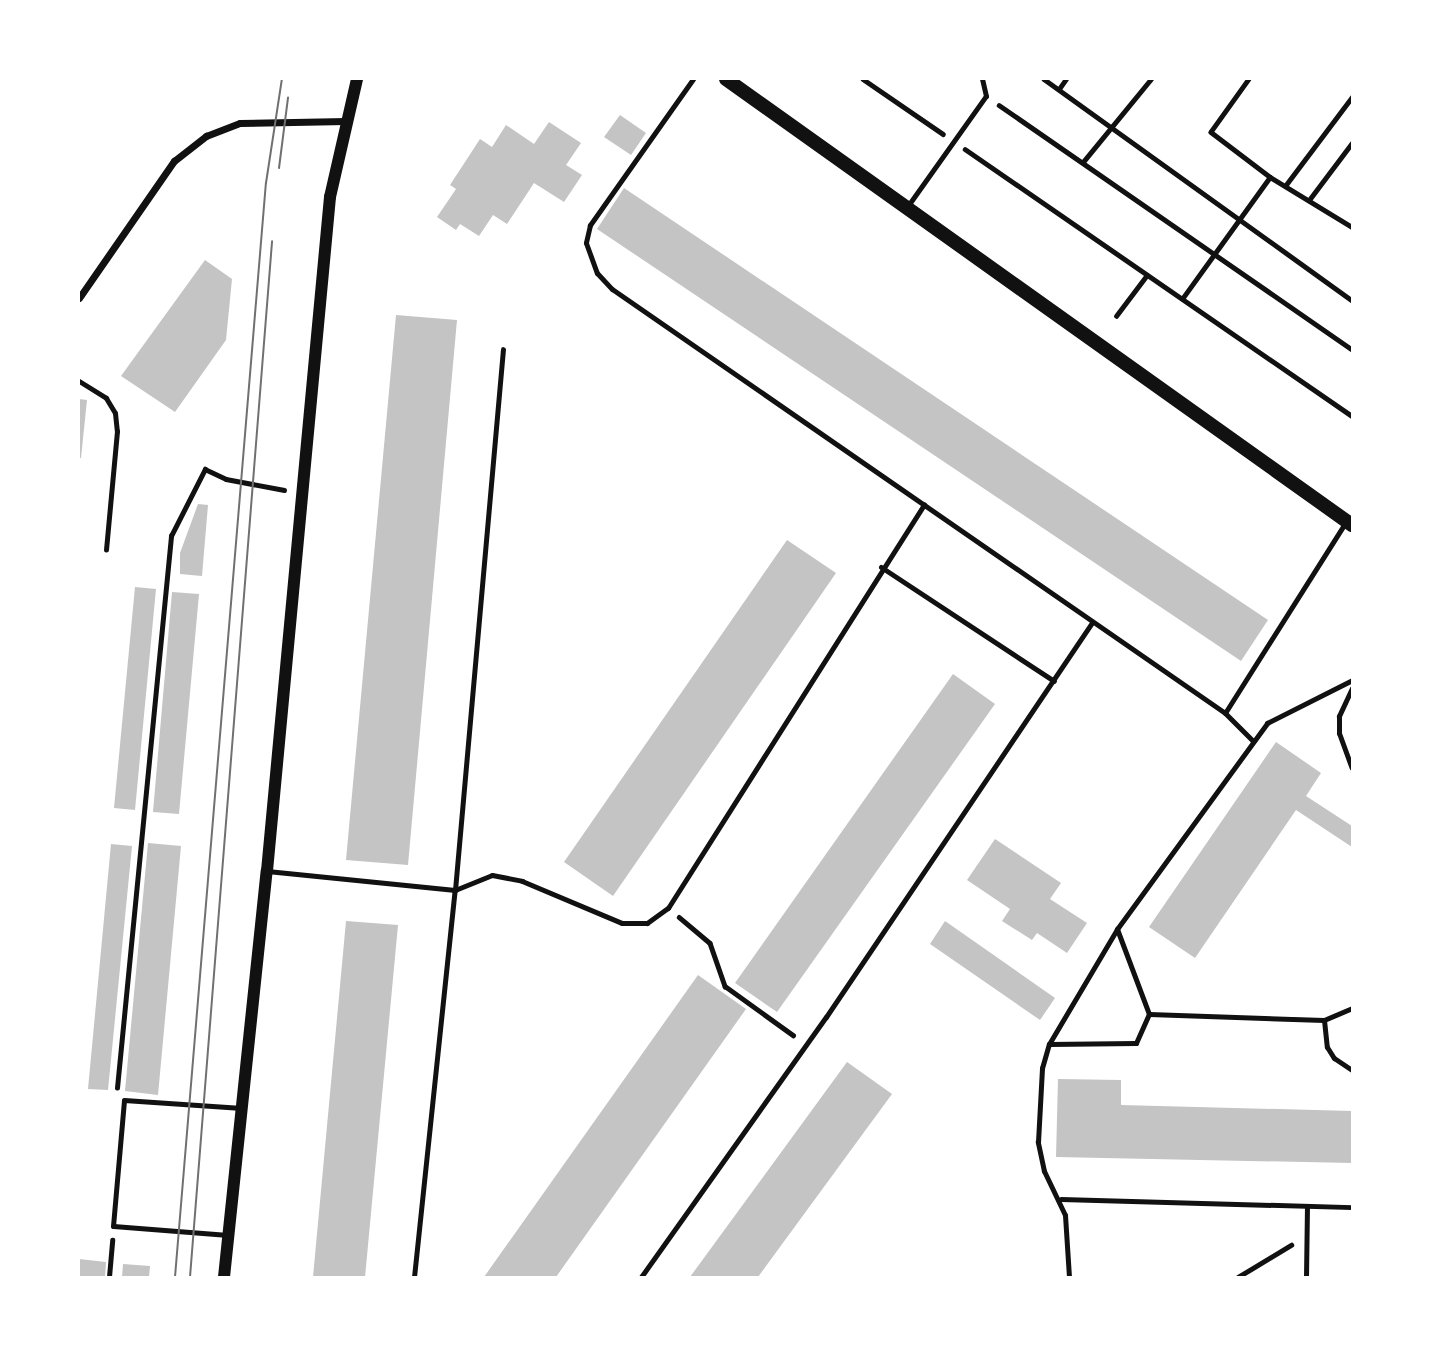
<!DOCTYPE html>
<html>
<head>
<meta charset="utf-8">
<style>
  body { margin:0 }
  #map { position:relative; width:1431px; height:1356px; overflow:hidden; background:#fff; font-family:"DM Sans",sans-serif }
  div>[style] { position:absolute }
  [style*='--x'] { left:calc(var(--x)*1px); top:calc(var(--y)*1px); width:calc(var(--w)*1px); rotate:calc(var(--a)*1deg) }
  .building>* { inset:0; background:#c4c4c4 }
  .path>* { height:4.5px; margin:-2.25px; padding:0 2.25px; transform-origin:2.25px; border-radius:2.25px; background:#111 }
  .service>* { height:5px; margin:-2.5px; padding:0 2.5px; transform-origin:2.5px; border-radius:2.5px; background:#111 }
  .minor>* { height:7px; margin:-3.5px; padding:0 3.5px; transform-origin:3.5px; border-radius:3.5px; background:#111 }
  .tertiary>* { height:12px; margin:-6px; padding:0 6px; transform-origin:6px; border-radius:6px; background:#111 }
  .secondary>* { height:14px; margin:-7px; padding:0 7px; transform-origin:7px; border-radius:7px; background:#111 }
  .tram>* { height:2px; margin:-1px; padding:0 1px; transform-origin:1px; border-radius:1px; background:#707070 }
  span { translate:-50% -50%; white-space:nowrap; text-align:center; line-height:1.15; -webkit-text-stroke:5px #fff; paint-order:stroke }
  .frame { position:absolute; inset:0; border:80px solid #fff; pointer-events:none }
</style>
</head>
<body>
<div id="map">
  <div class="building">
    <i style="clip-path:polygon(620px 115px,646px 133px,631px 155px,604px 137px)"></i>
    <i style="clip-path:polygon(549px 122px,581px 143px,566px 165px,582px 175px,564px 202px,534px 183px,507px 224px,493px 215px,479px 236px,460px 224px,456px 230px,437px 217px,456px 189px,450px 185px,480px 139px,492px 147px,506px 125px,534px 144px)"></i>
    <i style="clip-path:polygon(624px 188px,1268px 620px,1241px 661px,597px 229px)"></i>
    <i style="clip-path:polygon(205px 260px,232px 279px,226px 340px,175px 412px,121px 376px)"></i>
    <i style="clip-path:polygon(396px 315px,457px 320px,408px 865px,346px 860px)"></i>
    <i style="clip-path:polygon(79px 399px,87px 400px,81px 458px,79px 458px)"></i>
    <i style="clip-path:polygon(198px 504px,208px 505px,202px 576px,180px 574px,180px 553px)"></i>
    <i style="clip-path:polygon(787px 540px,836px 573px,613px 896px,564px 862px)"></i>
    <i style="clip-path:polygon(135px 587px,156px 589px,135px 810px,114px 808px)"></i>
    <i style="clip-path:polygon(172px 592px,199px 594px,179px 814px,153px 812px)"></i>
    <i style="clip-path:polygon(953px 674px,995px 704px,777px 1012px,735px 983px)"></i>
    <i style="clip-path:polygon(1276px 742px,1321px 773px,1306px 796px,1352px 826px,1352px 847px,1296px 810px,1195px 958px,1149px 927px)"></i>
    <i style="clip-path:polygon(995px 839px,1061px 883px,1050px 899px,1087px 923px,1067px 953px,1037px 933px,1032px 940px,1002px 921px,1010px 909px,967px 880px)"></i>
    <i style="clip-path:polygon(148px 843px,181px 846px,158px 1095px,125px 1091px)"></i>
    <i style="clip-path:polygon(111px 844px,132px 846px,108px 1090px,88px 1089px)"></i>
    <i style="clip-path:polygon(346px 921px,398px 925px,365px 1277px,313px 1277px)"></i>
    <i style="clip-path:polygon(945px 921px,1055px 998px,1040px 1020px,930px 944px)"></i>
    <i style="clip-path:polygon(698px 975px,746px 1009px,556px 1277px,484px 1277px)"></i>
    <i style="clip-path:polygon(847px 1062px,892px 1094px,758px 1277px,690px 1277px)"></i>
    <i style="clip-path:polygon(1058px 1079px,1121px 1080px,1121px 1105px,1352px 1111px,1352px 1163px,1056px 1157px)"></i>
    <i style="clip-path:polygon(79px 1259px,106px 1262px,105px 1277px,79px 1277px)"></i>
    <i style="clip-path:polygon(123px 1264px,150px 1266px,149px 1277px,122px 1277px)"></i>
  </div>
  <div class="path">
    <i style="--x:863;--y:79;--w:97;--a:34.5"></i>
    <i style="--x:1044;--y:79;--w:379;--a:35.7"></i>
    <i style="--x:1249;--y:79;--w:65;--a:125.6"></i>
    <i style="--x:1211;--y:132;--w:74;--a:37.3"></i>
    <i style="--x:1059;--y:89;--w:12;--a:-55"></i>
    <i style="--x:999;--y:105;--w:429;--a:34.7"></i>
    <i style="--x:965;--y:149;--w:470;--a:34.6"></i>
    <i style="--x:1083;--y:162;--w:107;--a:-50.7"></i>
    <i style="--x:1285;--y:186;--w:111;--a:-53"></i>
    <i style="--x:1309;--y:200;--w:71;--a:-53"></i>
    <i style="--x:1182;--y:299;--w:150;--a:-54.2"></i>
    <i style="--x:1270;--y:177;--w:96;--a:31.4"></i>
    <i style="--x:1116;--y:316;--w:51;--a:-52.9"></i>
    <i style="--x:679;--y:917;--w:40;--a:40"></i>
    <i style="--x:710;--y:943;--w:46;--a:70.8"></i>
    <i style="--x:725;--y:986;--w:84;--a:35.8"></i>
    <i style="--x:117;--y:1088;--w:555;--a:-84.41"></i>
    <i style="--x:171;--y:536;--w:75;--a:-63.1"></i>
    <i style="--x:205;--y:469;--w:23;--a:25"></i>
    <i style="--x:226;--y:479;--w:59;--a:10.7"></i>
    <i style="--x:109;--y:1277;--w:37;--a:-85"></i>
    <i style="--x:1238;--y:1277;--w:62;--a:-31.1"></i>
  </div>
  <div class="service">
    <i style="--x:693;--y:79;--w:179;--a:125.2"></i>
    <i style="--x:590;--y:225;--w:18;--a:103"></i>
    <i style="--x:586;--y:243;--w:32;--a:70"></i>
    <i style="--x:597;--y:273;--w:22;--a:47"></i>
    <i style="--x:612;--y:289;--w:745;--a:34.67"></i>
    <i style="--x:1225;--y:713;--w:40;--a:45"></i>
    <i style="--x:907;--y:207;--w:136;--a:-54.6"></i>
    <i style="--x:986;--y:96;--w:17;--a:-103"></i>
    <i style="--x:79;--y:381;--w:32;--a:32"></i>
    <i style="--x:106;--y:398;--w:17;--a:59"></i>
    <i style="--x:115;--y:413;--w:18;--a:84"></i>
    <i style="--x:117;--y:431;--w:119;--a:95.3"></i>
    <i style="--x:881;--y:567;--w:207;--a:33.4"></i>
    <i style="--x:1352;--y:688;--w:31;--a:115"></i>
    <i style="--x:1339;--y:716;--w:17;--a:90"></i>
    <i style="--x:1339;--y:733;--w:37;--a:70"></i>
    <i style="--x:1225;--y:713;--w:225;--a:-57.7"></i>
    <i style="--x:267;--y:871;--w:189;--a:5.8"></i>
    <i style="--x:455;--y:890;--w:40;--a:-22"></i>
    <i style="--x:492;--y:875;--w:31;--a:11"></i>
    <i style="--x:522;--y:881;--w:108;--a:22.8"></i>
    <i style="--x:622;--y:923;--w:25;--a:0"></i>
    <i style="--x:647;--y:923;--w:26;--a:-36"></i>
    <i style="--x:668;--y:908;--w:478;--a:-57.6"></i>
    <i style="--x:1117;--y:929;--w:91;--a:69.4"></i>
    <i style="--x:1149;--y:1014;--w:175;--a:2"></i>
    <i style="--x:1324;--y:1020;--w:30;--a:-23"></i>
    <i style="--x:1324;--y:1020;--w:27;--a:84"></i>
    <i style="--x:1327;--y:1047;--w:13;--a:58"></i>
    <i style="--x:1334;--y:1058;--w:22;--a:34"></i>
    <i style="--x:1049;--y:1044;--w:87;--a:-0.7"></i>
    <i style="--x:1136;--y:1043;--w:32;--a:-66"></i>
    <i style="--x:1061;--y:1199;--w:291;--a:1.6"></i>
    <i style="--x:228;--y:1235;--w:115;--a:-175.5"></i>
    <i style="--x:113;--y:1226;--w:126;--a:-85"></i>
    <i style="--x:124;--y:1100;--w:118;--a:3.9"></i>
    <i style="--x:414;--y:1277;--w:389;--a:-84"></i>
    <i style="--x:455;--y:890;--w:543;--a:-84.93"></i>
    <i style="--x:641;--y:1277;--w:319;--a:-54.6"></i>
    <i style="--x:826;--y:1017;--w:475;--a:-56"></i>
    <i style="--x:1069;--y:1277;--w:62;--a:-93.7"></i>
    <i style="--x:1065;--y:1215;--w:49;--a:-115.5"></i>
    <i style="--x:1044;--y:1171;--w:30;--a:-102"></i>
    <i style="--x:1038;--y:1142;--w:74;--a:-86.9"></i>
    <i style="--x:1042;--y:1068;--w:25;--a:-74"></i>
    <i style="--x:1049;--y:1044;--w:134;--a:-59.4"></i>
    <i style="--x:1117;--y:929;--w:255;--a:-53.9"></i>
    <i style="--x:1267;--y:723;--w:95;--a:-26.8"></i>
    <i style="--x:1306;--y:1277;--w:70;--a:-89.2"></i>
  </div>
  <div class="minor">
    <i style="--x:79;--y:298;--w:167;--a:-55.3"></i>
    <i style="--x:174;--y:161;--w:41;--a:-38"></i>
    <i style="--x:206;--y:136;--w:36;--a:-21"></i>
    <i style="--x:240;--y:123;--w:106;--a:-1.1"></i>
  </div>
  <div class="tertiary">
    <i style="--x:224;--y:1277;--w:408;--a:-84"></i>
    <i style="--x:267;--y:871;--w:677;--a:-84.66"></i>
    <i style="--x:330;--y:197;--w:121;--a:-77.1"></i>
  </div>
  <div class="secondary">
    <i style="--x:726;--y:79;--w:769;--a:35.47"></i>
  </div>
  <div class="tram">
    <i style="--x:279;--y:168;--w:71;--a:-82.7"></i>
    <i style="--x:175;--y:1277;--w:1098;--a:-85.25"></i>
    <i style="--x:266;--y:183;--w:105;--a:-81.3"></i>
    <i style="--x:190;--y:1277;--w:1039;--a:-85.47"></i>
  </div>
  <div class="frame"></div>
</div>
</body>
</html>
